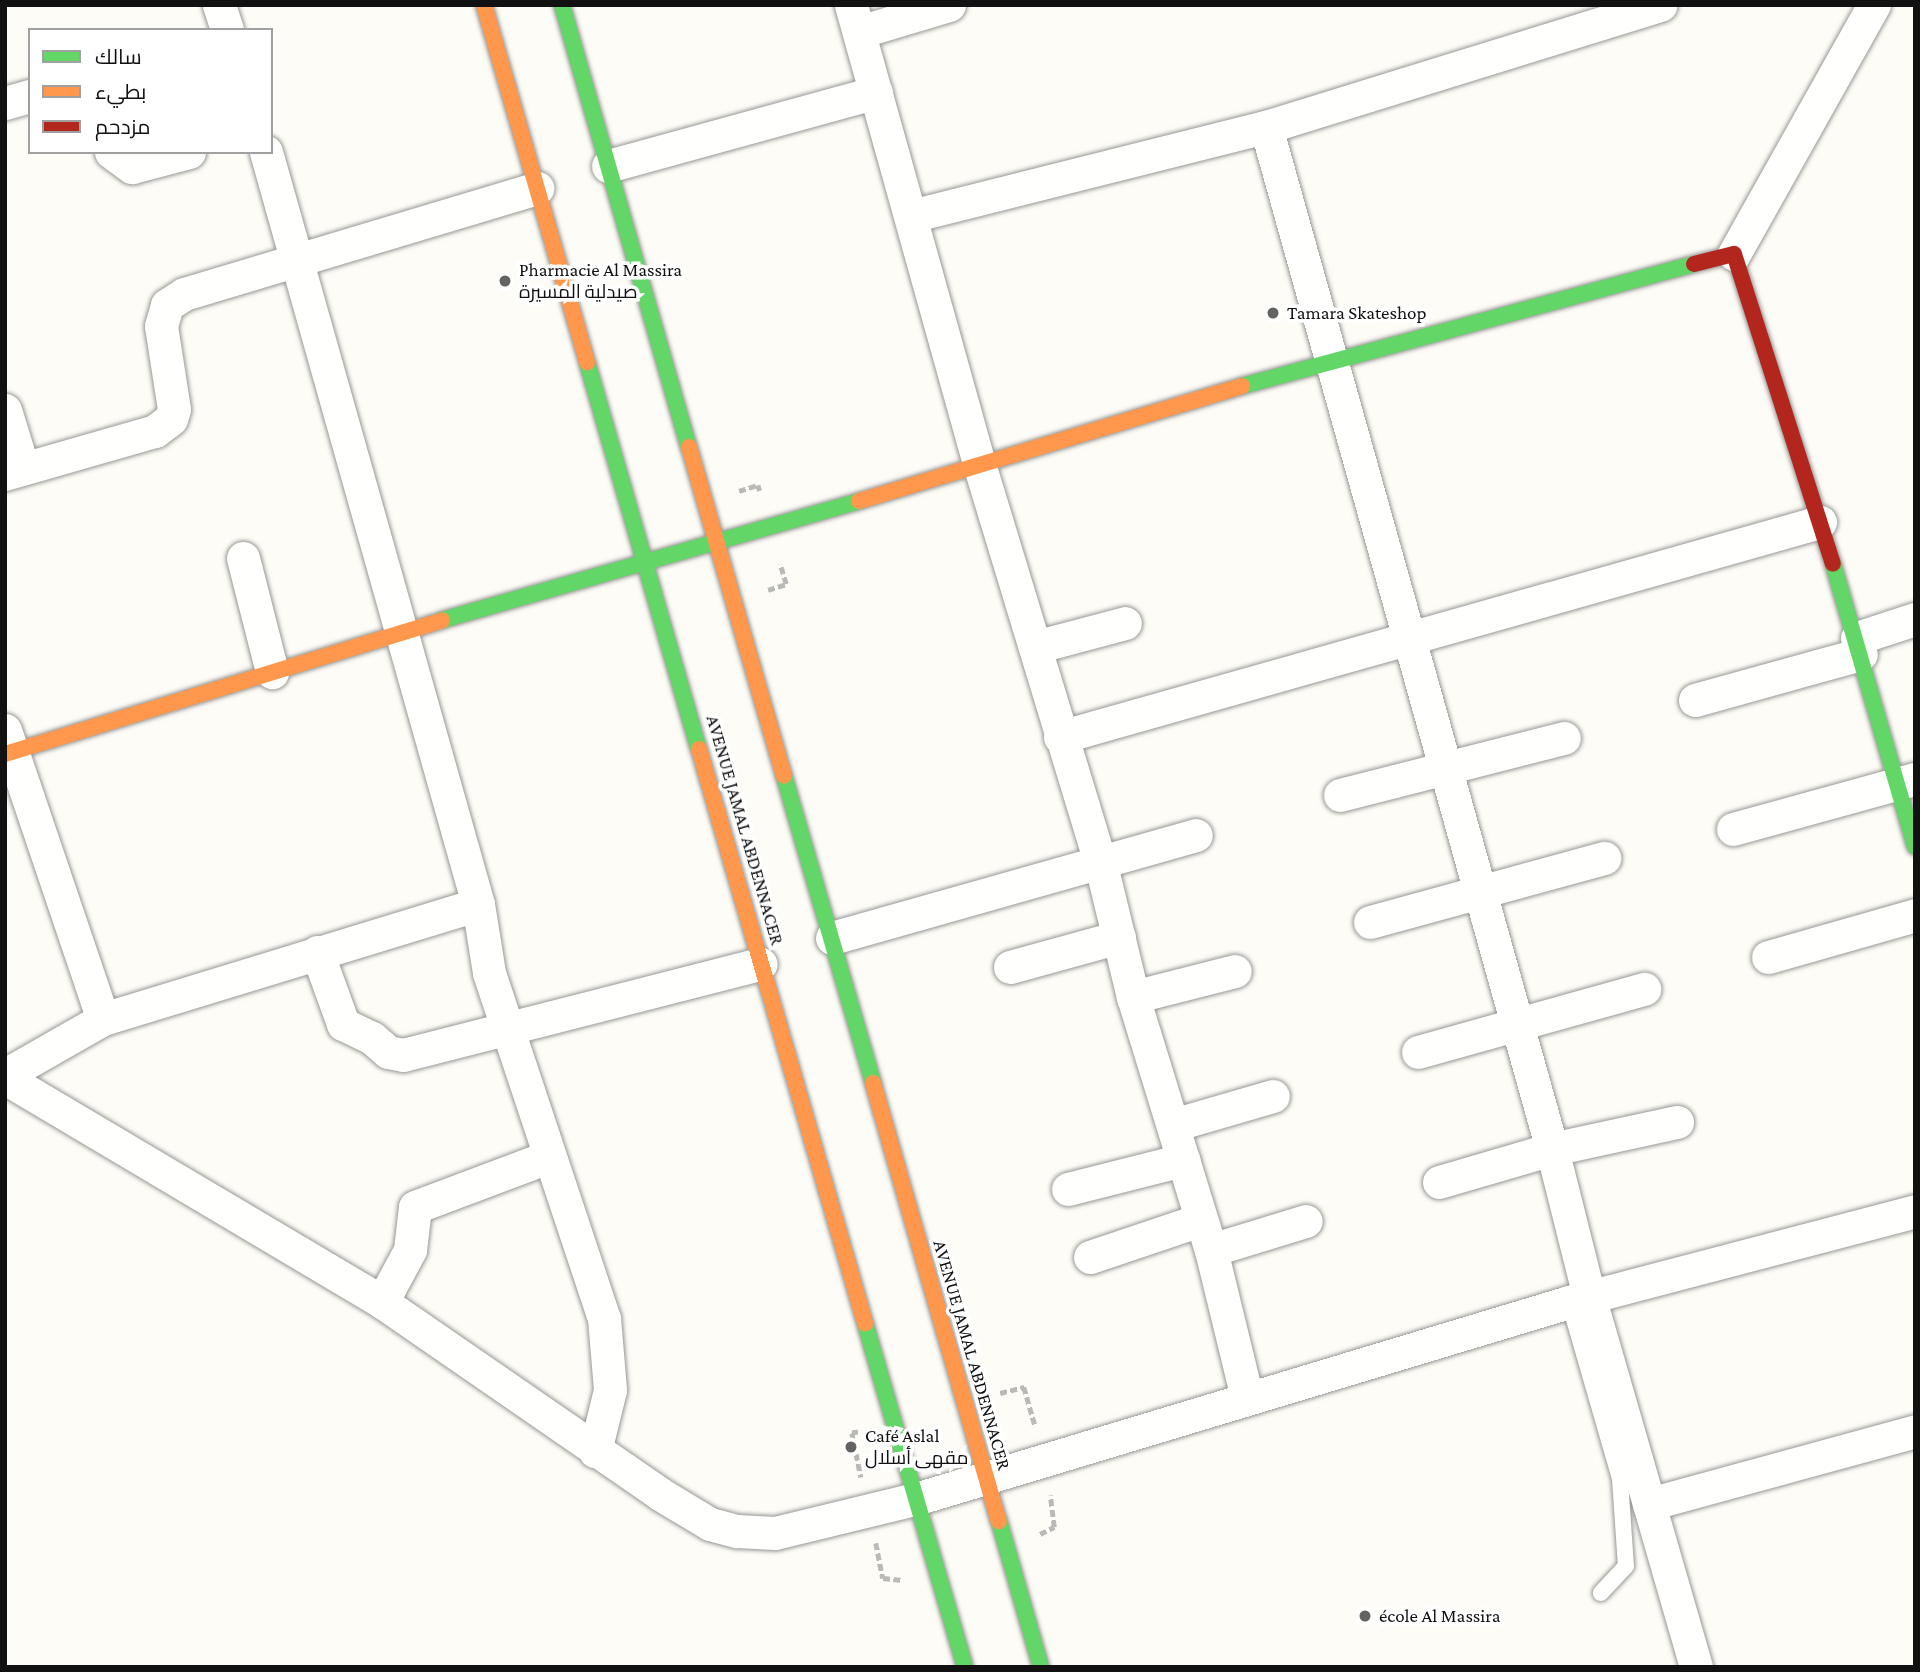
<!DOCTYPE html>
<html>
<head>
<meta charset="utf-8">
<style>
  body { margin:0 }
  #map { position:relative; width:1920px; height:1672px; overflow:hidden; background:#fdfcf7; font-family:"Crimson Pro",Cairo,serif }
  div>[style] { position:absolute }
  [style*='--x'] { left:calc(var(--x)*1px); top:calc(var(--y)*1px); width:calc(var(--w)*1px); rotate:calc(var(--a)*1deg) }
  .path>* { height:4.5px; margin-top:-2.25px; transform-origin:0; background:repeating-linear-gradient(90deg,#b9b9b8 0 7px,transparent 0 10.5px) }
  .roads { filter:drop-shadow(0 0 2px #979795) drop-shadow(0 0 2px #979795) }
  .lane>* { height:16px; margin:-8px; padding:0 8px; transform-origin:8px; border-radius:8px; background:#fffffe }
  .street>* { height:33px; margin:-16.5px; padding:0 16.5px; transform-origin:16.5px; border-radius:16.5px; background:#fffffe }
  .fast>* { height:16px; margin:-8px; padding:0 8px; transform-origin:8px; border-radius:8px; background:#63d668 }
  .slow>* { height:16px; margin:-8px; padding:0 8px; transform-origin:8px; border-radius:8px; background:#ff974d }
  .jam>* { height:16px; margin:-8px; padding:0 8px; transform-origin:8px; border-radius:8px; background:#b3261e }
  .dots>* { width:19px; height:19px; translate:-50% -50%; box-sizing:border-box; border:4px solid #fff; border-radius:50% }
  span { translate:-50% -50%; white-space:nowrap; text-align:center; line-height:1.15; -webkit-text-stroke:7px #fff; paint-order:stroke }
  .poi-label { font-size:19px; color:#111 }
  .left { translate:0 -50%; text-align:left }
  .street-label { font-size:19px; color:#111 }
  .frame { position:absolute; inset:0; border:7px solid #111; pointer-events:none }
  .legend { position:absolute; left:28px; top:28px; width:245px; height:126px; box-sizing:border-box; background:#fff; border:2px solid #a0a0a0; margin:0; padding:9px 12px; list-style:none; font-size:21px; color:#111 }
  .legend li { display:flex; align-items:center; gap:14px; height:35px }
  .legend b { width:35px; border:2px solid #a0a0a0 }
</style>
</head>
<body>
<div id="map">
  <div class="path">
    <i style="--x:739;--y:491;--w:20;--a:-18"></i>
    <i style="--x:758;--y:485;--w:6;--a:72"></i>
    <i style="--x:768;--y:590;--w:19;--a:-18"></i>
    <i style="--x:786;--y:584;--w:21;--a:-107"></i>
    <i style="--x:1000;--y:1393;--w:25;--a:-14"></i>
    <i style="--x:1024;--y:1387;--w:40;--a:74"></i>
    <i style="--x:858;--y:1432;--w:6;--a:171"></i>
    <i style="--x:852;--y:1433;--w:45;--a:78.4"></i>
    <i style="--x:1040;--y:1534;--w:16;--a:-27"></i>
    <i style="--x:1054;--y:1527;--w:32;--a:-97"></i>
    <i style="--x:876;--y:1543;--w:36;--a:79"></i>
    <i style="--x:883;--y:1578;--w:19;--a:6"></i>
  </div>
  <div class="roads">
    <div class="lane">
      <i style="--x:1569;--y:1302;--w:184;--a:73.9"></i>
      <i style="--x:1620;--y:1479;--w:87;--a:86.1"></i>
      <i style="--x:1626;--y:1566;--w:37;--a:133"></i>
    </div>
    <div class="street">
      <i style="--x:219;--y:5;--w:26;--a:72"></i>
      <i style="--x:851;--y:5;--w:480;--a:74.4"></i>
      <i style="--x:980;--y:467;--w:416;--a:73.1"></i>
      <i style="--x:1101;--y:865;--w:136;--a:76.4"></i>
      <i style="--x:1133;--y:997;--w:265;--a:72.9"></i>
      <i style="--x:1211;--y:1250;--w:152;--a:76.3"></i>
      <i style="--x:859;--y:32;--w:94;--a:-16.7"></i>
      <i style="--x:5;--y:103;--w:26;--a:-16"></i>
      <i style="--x:1266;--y:127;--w:1061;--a:74.37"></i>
      <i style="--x:1552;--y:1149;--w:152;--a:75.9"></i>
      <i style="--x:1589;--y:1296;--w:386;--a:73.9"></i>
      <i style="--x:111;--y:152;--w:26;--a:36"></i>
      <i style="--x:132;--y:167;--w:59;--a:-14.7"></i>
      <i style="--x:266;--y:152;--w:781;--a:74.26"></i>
      <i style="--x:478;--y:904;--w:70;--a:80.9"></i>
      <i style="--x:489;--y:973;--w:364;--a:71.6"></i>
      <i style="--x:604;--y:1318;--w:72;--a:85.2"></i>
      <i style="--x:610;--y:1390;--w:63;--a:103.8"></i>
      <i style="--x:608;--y:166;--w:278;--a:-15.4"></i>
      <i style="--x:911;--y:216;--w:366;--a:-14.1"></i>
      <i style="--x:1266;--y:127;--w:413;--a:-17.2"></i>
      <i style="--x:1734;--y:254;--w:286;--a:-60.7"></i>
      <i style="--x:5;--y:410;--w:61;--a:72.8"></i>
      <i style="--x:5;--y:474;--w:156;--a:-16"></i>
      <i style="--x:155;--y:431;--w:20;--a:-37"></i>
      <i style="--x:171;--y:419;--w:10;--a:-73"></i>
      <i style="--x:174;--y:409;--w:84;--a:-98.9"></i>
      <i style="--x:161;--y:326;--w:22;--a:-74"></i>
      <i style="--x:167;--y:305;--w:20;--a:-33"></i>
      <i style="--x:184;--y:294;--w:369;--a:-16.7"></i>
      <i style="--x:243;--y:558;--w:118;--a:75.7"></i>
      <i style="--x:1857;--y:638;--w:61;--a:-18.1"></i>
      <i style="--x:1035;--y:647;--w:93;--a:-14.9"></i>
      <i style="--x:1695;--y:700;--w:172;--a:-15.5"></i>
      <i style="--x:5;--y:730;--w:305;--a:71.3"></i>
      <i style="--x:103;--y:1019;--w:113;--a:150.3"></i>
      <i style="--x:1060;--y:737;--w:790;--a:-15.8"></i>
      <i style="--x:1340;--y:795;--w:231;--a:-14.3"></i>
      <i style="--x:1733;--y:829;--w:189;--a:-15.4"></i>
      <i style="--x:1370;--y:922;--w:243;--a:-15.3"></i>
      <i style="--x:832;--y:938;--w:378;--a:-15.8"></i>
      <i style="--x:317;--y:952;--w:77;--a:70.1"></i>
      <i style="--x:343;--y:1024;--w:32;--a:26"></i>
      <i style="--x:372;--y:1038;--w:21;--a:41"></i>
      <i style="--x:388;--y:1052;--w:15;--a:11"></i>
      <i style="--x:403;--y:1055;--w:369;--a:-14.3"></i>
      <i style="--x:1768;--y:957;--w:153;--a:-15.9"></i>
      <i style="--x:1010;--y:967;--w:113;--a:-15.4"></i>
      <i style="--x:1133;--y:997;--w:105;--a:-14.3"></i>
      <i style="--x:103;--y:1019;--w:392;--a:-17"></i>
      <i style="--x:1418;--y:1052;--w:235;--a:-15.6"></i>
      <i style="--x:5;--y:1078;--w:439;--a:30.7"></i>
      <i style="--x:382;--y:1302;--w:338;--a:34.6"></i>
      <i style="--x:660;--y:1494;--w:58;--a:31"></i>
      <i style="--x:710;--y:1524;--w:28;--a:15"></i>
      <i style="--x:737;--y:1531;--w:38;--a:3"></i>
      <i style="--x:775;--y:1533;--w:148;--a:-13.7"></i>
      <i style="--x:919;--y:1498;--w:679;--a:-16.78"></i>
      <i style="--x:1569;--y:1302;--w:358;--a:-14.7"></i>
      <i style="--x:1173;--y:1125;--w:104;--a:-16.2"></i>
      <i style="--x:1439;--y:1182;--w:118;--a:-16.3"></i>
      <i style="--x:1552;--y:1149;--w:128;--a:-12.2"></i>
      <i style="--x:1068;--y:1189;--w:119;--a:-14.2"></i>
      <i style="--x:1211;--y:1250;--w:99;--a:-17"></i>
      <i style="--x:1090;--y:1257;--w:116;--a:-18.6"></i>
      <i style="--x:382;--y:1302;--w:59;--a:-61.7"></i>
      <i style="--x:410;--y:1250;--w:43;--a:-83.4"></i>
      <i style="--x:415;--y:1207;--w:142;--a:-20.6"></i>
      <i style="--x:1649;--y:1504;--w:276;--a:-15.3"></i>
    </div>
    <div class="fast">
      <i style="--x:562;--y:5;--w:460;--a:74"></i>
      <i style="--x:587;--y:362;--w:403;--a:73.9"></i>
      <i style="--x:1242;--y:386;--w:468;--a:-15.1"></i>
      <i style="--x:1833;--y:564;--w:294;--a:73.8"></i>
      <i style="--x:442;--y:620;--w:434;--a:-15.9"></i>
      <i style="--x:784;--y:776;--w:320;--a:73.8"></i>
      <i style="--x:865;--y:1323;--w:358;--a:73.8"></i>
      <i style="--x:999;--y:1521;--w:152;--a:74"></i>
    </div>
    <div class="slow">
      <i style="--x:484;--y:5;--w:372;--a:73.9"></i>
      <i style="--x:689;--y:447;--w:342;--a:73.9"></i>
      <i style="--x:859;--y:501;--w:400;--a:-16.7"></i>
      <i style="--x:699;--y:749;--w:598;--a:73.87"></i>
      <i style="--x:5;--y:754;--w:457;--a:-17"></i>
      <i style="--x:873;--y:1083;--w:456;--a:74"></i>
    </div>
    <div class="jam">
      <i style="--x:1694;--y:264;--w:41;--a:-14"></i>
      <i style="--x:1734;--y:254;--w:325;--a:72.3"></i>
    </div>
  </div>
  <div class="dots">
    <i style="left:505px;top:281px;background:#646362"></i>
    <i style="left:1273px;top:313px;background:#646362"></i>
    <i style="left:851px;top:1447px;background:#646362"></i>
    <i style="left:1365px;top:1616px;background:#646362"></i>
  </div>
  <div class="poi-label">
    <span class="left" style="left:519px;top:281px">Pharmacie Al Massira<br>صيدلية المسيرة</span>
    <span class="left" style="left:1287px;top:313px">Tamara Skateshop</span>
    <span class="left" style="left:865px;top:1447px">Café Aslal<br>مقهى أسلال</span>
    <span class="left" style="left:1379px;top:1616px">école Al Massira</span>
  </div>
  <div class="street-label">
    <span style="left:745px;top:830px;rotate:74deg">AVENUE JAMAL ABDENNACER</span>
    <span style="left:972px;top:1355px;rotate:74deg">AVENUE JAMAL ABDENNACER</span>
  </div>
  <div class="frame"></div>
  <ul class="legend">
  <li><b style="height:9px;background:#63d668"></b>سالك</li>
  <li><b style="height:9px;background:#ff974d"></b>بطيء</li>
  <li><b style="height:9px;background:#b3261e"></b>مزدحم</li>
  </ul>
</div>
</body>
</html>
